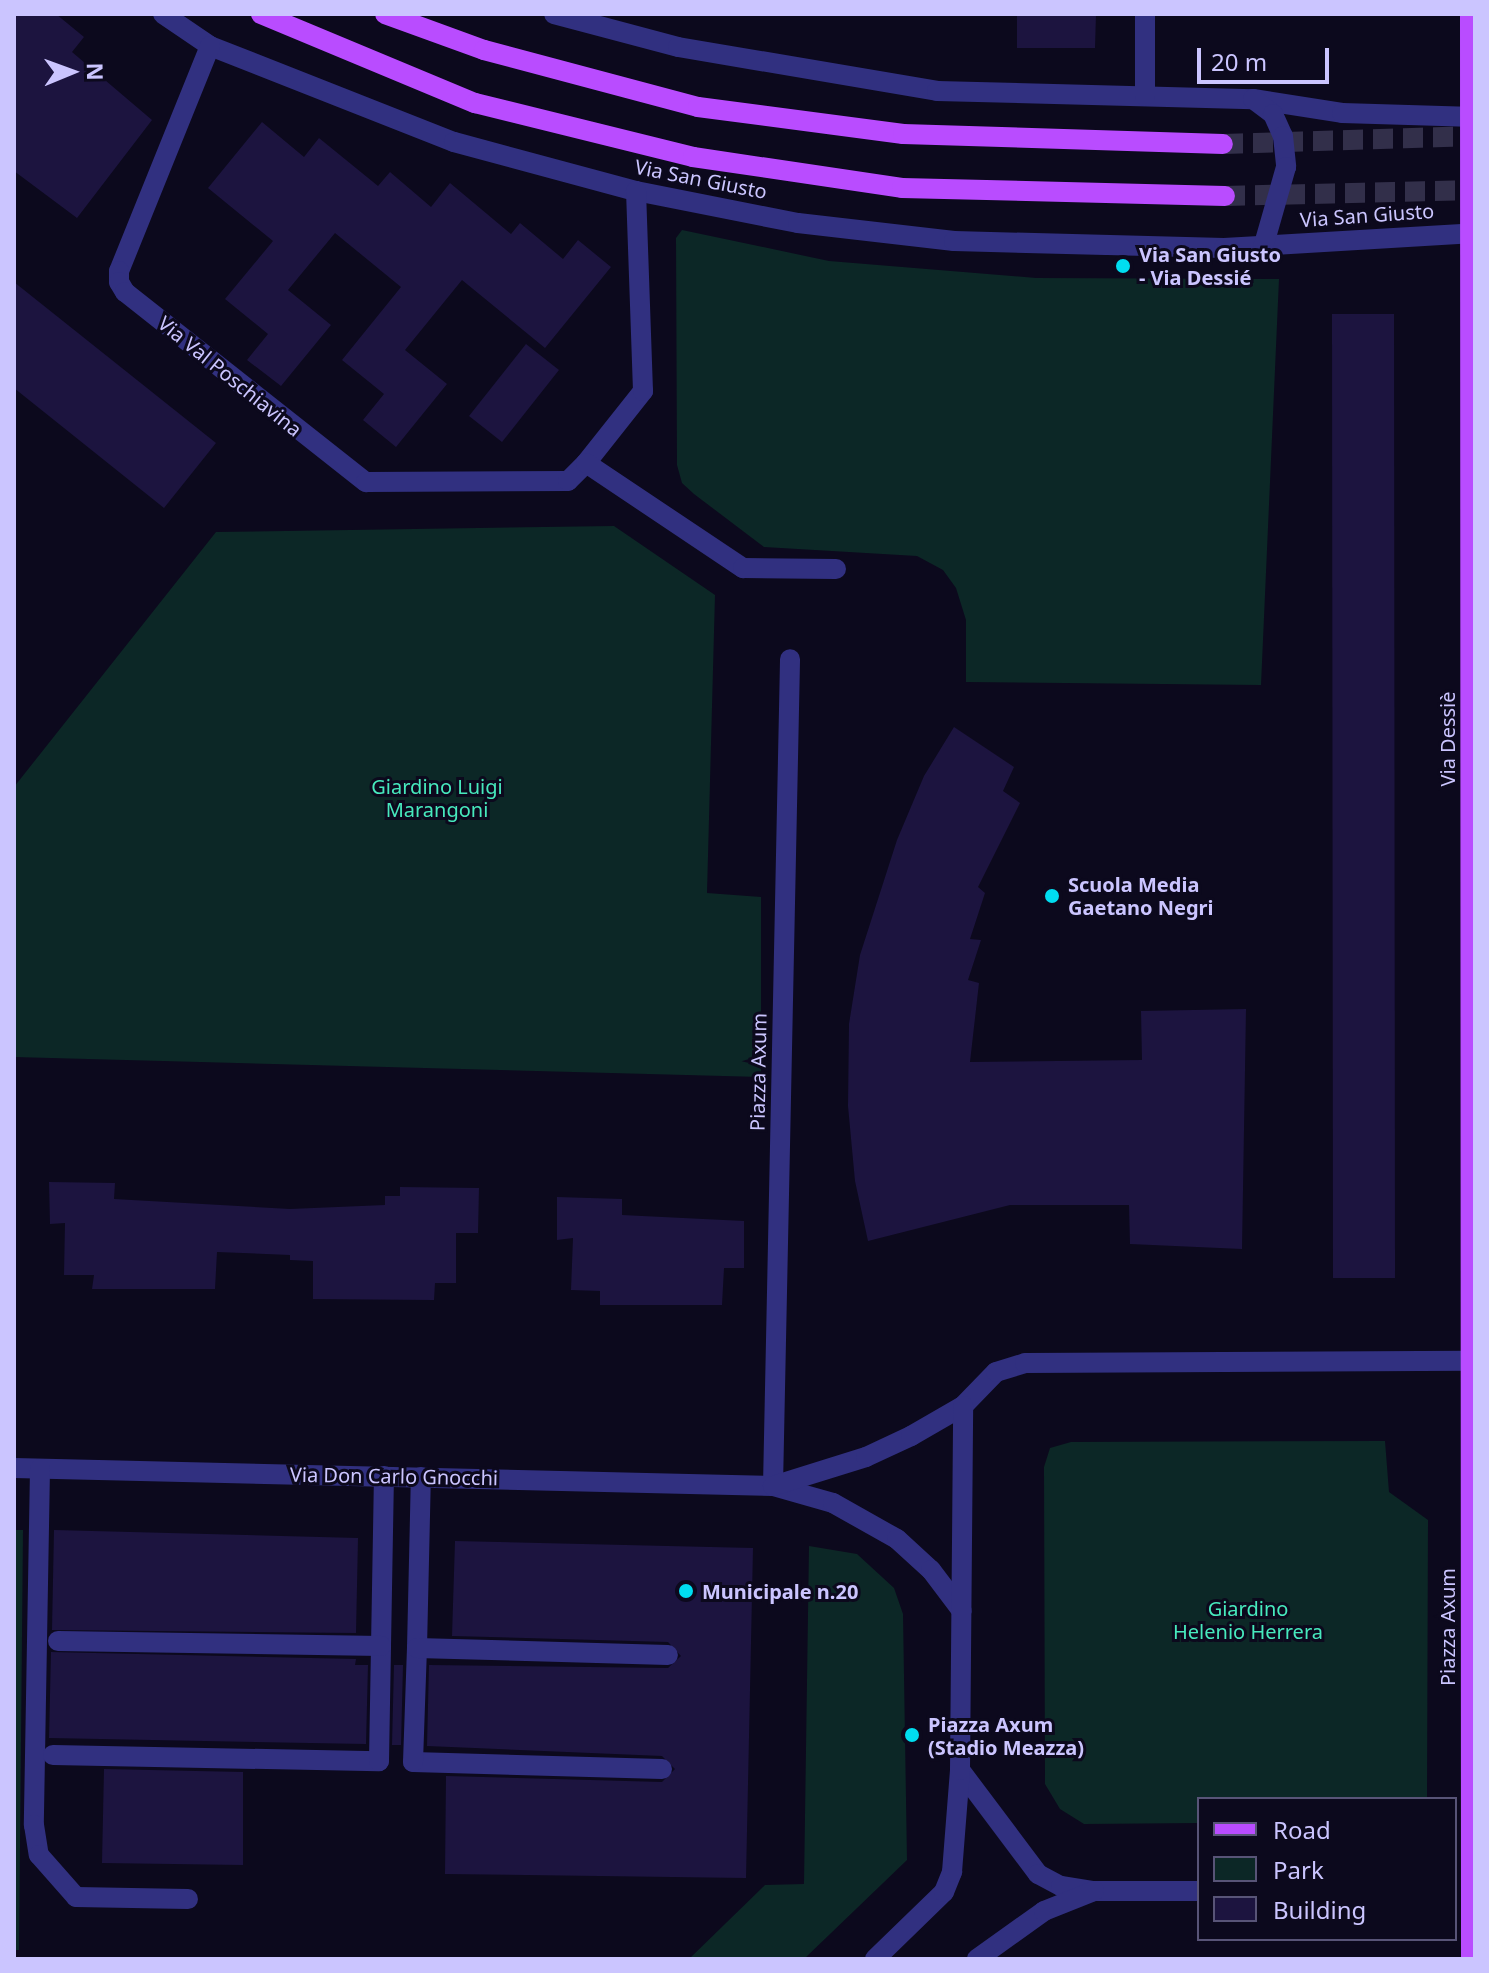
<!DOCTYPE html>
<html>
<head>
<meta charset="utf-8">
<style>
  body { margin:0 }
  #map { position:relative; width:1489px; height:1973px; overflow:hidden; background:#0c091d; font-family:"Noto Sans",sans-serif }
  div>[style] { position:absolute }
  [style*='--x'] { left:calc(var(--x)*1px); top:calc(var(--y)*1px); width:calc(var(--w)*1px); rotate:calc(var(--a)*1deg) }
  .green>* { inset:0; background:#0c2726 }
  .building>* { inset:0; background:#1c143f }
  .major-tunnel>* { height:20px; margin-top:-10px; transform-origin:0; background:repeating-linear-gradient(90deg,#322f4a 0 20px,transparent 0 30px) }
  .minor>* { height:20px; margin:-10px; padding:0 10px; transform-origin:10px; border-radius:10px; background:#313080 }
  .major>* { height:20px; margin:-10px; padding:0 10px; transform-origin:10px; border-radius:10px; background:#b94cff }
  .dots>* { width:22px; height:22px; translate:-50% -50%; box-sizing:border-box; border:4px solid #0c091d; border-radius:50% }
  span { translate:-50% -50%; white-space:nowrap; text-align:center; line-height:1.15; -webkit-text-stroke:6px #0c091d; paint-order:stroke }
  .street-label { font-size:20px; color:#cbc5ff }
  .poi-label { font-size:20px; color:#cbc5ff; font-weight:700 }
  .left { translate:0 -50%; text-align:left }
  .park-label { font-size:20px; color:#47e9bd }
  .frame { position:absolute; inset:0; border:16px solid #cbc5ff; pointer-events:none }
  .legend { position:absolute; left:1197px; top:1797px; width:260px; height:144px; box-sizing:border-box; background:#0c091d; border:2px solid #585477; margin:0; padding:10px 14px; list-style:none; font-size:24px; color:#cbc5ff }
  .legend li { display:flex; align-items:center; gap:16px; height:40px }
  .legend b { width:40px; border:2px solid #585477 }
  .north { position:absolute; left:32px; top:32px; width:80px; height:80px; -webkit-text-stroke:6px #0c091d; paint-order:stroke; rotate:89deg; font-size:22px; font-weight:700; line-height:32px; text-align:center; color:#cbc5ff }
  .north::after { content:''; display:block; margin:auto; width:28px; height:36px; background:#cbc5ff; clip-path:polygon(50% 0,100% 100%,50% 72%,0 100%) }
  .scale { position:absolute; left:1197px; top:48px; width:132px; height:36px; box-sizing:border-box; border:4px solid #cbc5ff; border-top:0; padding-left:10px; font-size:24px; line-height:28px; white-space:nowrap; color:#cbc5ff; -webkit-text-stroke:6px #0c091d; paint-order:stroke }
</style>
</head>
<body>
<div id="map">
  <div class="green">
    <i style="clip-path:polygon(682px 230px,829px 261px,1036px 278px,1279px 279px,1261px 685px,966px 682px,966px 620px,956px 588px,943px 570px,917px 556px,764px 547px,694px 494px,682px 483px,677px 465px,676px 238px)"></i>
    <i style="clip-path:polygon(614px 526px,715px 595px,707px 893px,761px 897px,761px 1077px,14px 1057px,14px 787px,216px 532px)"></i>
    <i style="clip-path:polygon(1385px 1441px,1389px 1492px,1428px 1520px,1427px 1799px,1199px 1799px,1199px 1823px,1084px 1824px,1060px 1809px,1045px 1784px,1044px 1467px,1050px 1448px,1071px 1442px)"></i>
    <i style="clip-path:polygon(14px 1530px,23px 1530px,19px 1950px,14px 1950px)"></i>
    <i style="clip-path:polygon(809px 1546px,857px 1554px,894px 1588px,903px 1614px,907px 1860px,804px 1959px,689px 1959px,765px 1885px,804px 1884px)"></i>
  </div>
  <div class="building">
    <i style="clip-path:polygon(14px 14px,56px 14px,84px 37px,72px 52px,152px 120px,77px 218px,14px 171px)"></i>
    <i style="clip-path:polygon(1017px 14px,1096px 14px,1095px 48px,1017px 48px)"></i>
    <i style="clip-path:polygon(262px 122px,304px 157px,319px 138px,378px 186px,390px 172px,431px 207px,450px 183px,511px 234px,520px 223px,563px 259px,578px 240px,611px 267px,545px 348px,462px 280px,405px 350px,447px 384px,396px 447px,363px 420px,384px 394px,342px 360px,401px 287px,335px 233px,288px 290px,331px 325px,281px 386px,247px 360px,268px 334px,225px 299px,273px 241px,208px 188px)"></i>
    <i style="clip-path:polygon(14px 282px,216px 443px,164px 508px,14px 388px)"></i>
    <i style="clip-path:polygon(1332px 314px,1394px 314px,1395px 1278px,1333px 1278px)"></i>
    <i style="clip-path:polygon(526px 344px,559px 370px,502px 442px,469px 416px)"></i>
    <i style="clip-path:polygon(954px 727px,1014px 767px,1003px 791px,1020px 803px,978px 887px,985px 893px,970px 939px,981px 940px,968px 980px,979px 983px,970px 1062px,1142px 1060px,1141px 1011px,1246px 1009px,1242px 1249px,1130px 1244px,1129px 1205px,1010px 1205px,868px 1241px,855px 1181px,848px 1106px,849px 1024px,860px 955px,897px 840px,924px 776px)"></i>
    <i style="clip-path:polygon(49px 1182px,115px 1183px,114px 1199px,290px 1209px,385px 1205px,385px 1196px,400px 1196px,400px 1187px,479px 1188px,478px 1233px,456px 1233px,456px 1283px,435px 1283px,434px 1300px,313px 1299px,313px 1261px,290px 1260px,290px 1255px,217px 1252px,215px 1289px,92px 1289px,94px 1275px,64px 1275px,65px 1223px,50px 1224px)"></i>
    <i style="clip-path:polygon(557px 1197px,622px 1199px,622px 1215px,744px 1221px,744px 1268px,724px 1268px,722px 1305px,600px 1305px,600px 1291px,571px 1290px,573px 1238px,557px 1240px)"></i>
    <i style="clip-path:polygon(54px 1530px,358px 1538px,356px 1633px,52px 1630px)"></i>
    <i style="clip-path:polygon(455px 1541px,753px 1548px,746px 1878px,445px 1874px,446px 1776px,662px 1782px,675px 1769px,662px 1756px,427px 1746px,429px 1665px,668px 1668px,681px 1656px,668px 1642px,452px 1636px)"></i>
    <i style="clip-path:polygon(51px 1652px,356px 1659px,355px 1665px,368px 1665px,366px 1744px,49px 1738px)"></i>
    <i style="clip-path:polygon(394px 1665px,403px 1665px,401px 1745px,392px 1745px)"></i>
    <i style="clip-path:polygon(104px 1769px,243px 1772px,243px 1865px,102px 1863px)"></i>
  </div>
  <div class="major-tunnel">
    <i style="--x:1223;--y:144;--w:252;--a:-1.8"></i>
    <i style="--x:1225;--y:196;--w:250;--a:-1.4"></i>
  </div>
  <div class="minor">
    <i style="--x:163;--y:14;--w:57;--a:34.2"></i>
    <i style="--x:210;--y:46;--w:262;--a:21.5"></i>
    <i style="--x:454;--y:142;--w:188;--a:15.1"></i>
    <i style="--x:636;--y:191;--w:165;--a:11.2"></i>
    <i style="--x:798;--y:223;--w:157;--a:6.6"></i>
    <i style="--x:954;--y:241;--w:270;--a:1.5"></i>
    <i style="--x:1224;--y:248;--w:251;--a:-3.4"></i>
    <i style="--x:554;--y:14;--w:128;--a:14.9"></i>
    <i style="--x:678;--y:47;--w:263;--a:9.6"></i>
    <i style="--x:937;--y:91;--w:316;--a:1.5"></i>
    <i style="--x:1253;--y:99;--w:90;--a:8.9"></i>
    <i style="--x:1342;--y:113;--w:133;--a:1.7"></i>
    <i style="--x:210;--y:46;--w:243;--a:112"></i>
    <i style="--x:119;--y:271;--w:11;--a:90"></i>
    <i style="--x:119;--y:282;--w:12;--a:59"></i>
    <i style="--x:125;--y:292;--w:307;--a:38.3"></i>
    <i style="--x:366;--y:482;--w:202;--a:-0.3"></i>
    <i style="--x:568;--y:481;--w:25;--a:-45"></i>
    <i style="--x:586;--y:463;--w:92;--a:-51.6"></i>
    <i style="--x:643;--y:391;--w:200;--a:-92"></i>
    <i style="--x:1145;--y:96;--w:82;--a:-90"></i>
    <i style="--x:1253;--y:99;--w:25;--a:37"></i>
    <i style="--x:1273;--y:114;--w:24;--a:66"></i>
    <i style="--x:1283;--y:136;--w:31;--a:84"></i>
    <i style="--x:1286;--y:167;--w:84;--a:105.9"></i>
    <i style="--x:586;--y:463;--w:189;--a:33.8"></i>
    <i style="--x:743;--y:568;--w:93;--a:0.6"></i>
    <i style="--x:14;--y:1468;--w:759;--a:1.36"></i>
    <i style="--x:773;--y:1486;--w:62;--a:15.8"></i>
    <i style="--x:833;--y:1503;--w:73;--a:29.4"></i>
    <i style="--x:897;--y:1539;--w:46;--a:42.4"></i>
    <i style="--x:931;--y:1570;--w:51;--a:52.9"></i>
    <i style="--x:40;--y:1469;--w:356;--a:91"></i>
    <i style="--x:34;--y:1825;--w:30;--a:81"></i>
    <i style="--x:39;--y:1855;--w:56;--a:48.6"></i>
    <i style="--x:76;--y:1897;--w:112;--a:1"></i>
    <i style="--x:773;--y:1486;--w:827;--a:-88.82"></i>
    <i style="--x:773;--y:1486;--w:97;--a:-17.3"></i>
    <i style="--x:866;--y:1457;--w:50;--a:-25"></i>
    <i style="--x:911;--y:1436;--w:60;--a:-30"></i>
    <i style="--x:963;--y:1406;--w:47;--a:-45.9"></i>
    <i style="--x:996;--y:1372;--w:30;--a:-17"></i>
    <i style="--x:1025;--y:1363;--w:446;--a:-0.3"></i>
    <i style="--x:381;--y:1646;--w:170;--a:-89"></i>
    <i style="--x:417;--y:1648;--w:171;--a:-88.7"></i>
    <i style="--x:53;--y:1755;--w:326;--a:1.1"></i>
    <i style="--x:379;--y:1761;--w:115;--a:-89"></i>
    <i style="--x:381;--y:1646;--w:323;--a:-179.1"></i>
    <i style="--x:662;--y:1769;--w:249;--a:-178.4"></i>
    <i style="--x:413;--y:1762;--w:114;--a:-88"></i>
    <i style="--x:417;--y:1648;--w:251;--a:1.6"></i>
    <i style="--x:960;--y:1770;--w:130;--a:53.1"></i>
    <i style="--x:1038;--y:1874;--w:26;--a:28"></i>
    <i style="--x:1061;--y:1886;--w:33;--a:9"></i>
    <i style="--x:1094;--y:1891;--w:105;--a:0"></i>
    <i style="--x:875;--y:1959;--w:96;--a:-44.2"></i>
    <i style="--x:944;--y:1892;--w:22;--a:-68"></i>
    <i style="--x:952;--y:1872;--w:102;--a:-85.5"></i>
    <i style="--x:960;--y:1770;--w:364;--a:-89.5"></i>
    <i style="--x:977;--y:1959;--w:82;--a:-35.6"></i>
    <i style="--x:1044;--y:1911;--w:54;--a:-21.8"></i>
  </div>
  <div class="major">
    <i style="--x:261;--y:14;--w:232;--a:22.6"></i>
    <i style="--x:475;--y:103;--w:225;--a:13.9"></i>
    <i style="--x:693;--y:157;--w:211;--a:8.4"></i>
    <i style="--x:902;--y:188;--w:323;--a:1.4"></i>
    <i style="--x:385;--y:14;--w:105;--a:20"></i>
    <i style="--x:484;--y:50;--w:221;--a:14.9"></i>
    <i style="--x:698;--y:107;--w:207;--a:7.5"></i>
    <i style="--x:903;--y:134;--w:320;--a:1.8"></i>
    <i style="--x:1470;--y:14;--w:1945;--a:89.97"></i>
  </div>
  <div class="dots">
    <i style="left:1123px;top:266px;background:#00ddf0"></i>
    <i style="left:1052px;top:896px;background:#00ddf0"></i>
    <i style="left:686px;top:1591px;background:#00ddf0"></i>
    <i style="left:912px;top:1735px;background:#00ddf0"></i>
  </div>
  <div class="street-label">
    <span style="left:701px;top:179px;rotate:11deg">Via San Giusto</span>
    <span style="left:1367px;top:215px;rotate:-4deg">Via San Giusto</span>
    <span style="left:230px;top:376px;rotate:39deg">Via Val Poschiavina</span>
    <span style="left:1447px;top:739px;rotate:-90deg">Via Dessiè</span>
    <span style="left:758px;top:1072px;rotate:-89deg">Piazza Axum</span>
    <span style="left:394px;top:1476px;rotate:1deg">Via Don Carlo Gnocchi</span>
    <span style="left:1447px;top:1627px;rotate:-90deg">Piazza Axum</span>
  </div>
  <div class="poi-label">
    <span class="left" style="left:1139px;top:266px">Via San Giusto<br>- Via Dessié</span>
    <span class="left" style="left:1068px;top:896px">Scuola Media<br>Gaetano Negri</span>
    <span class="left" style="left:702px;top:1591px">Municipale n.20</span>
    <span class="left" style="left:928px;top:1736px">Piazza Axum<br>(Stadio Meazza)</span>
  </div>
  <div class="park-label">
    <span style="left:437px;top:798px">Giardino Luigi<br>Marangoni</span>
    <span style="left:1248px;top:1620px">Giardino<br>Helenio Herrera</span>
  </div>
  <div class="frame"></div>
  <ul class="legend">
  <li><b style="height:10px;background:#b94cff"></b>Road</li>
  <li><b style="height:22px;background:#0c2726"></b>Park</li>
  <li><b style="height:22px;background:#1c143f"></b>Building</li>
  </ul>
  <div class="north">N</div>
  <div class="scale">20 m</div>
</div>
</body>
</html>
